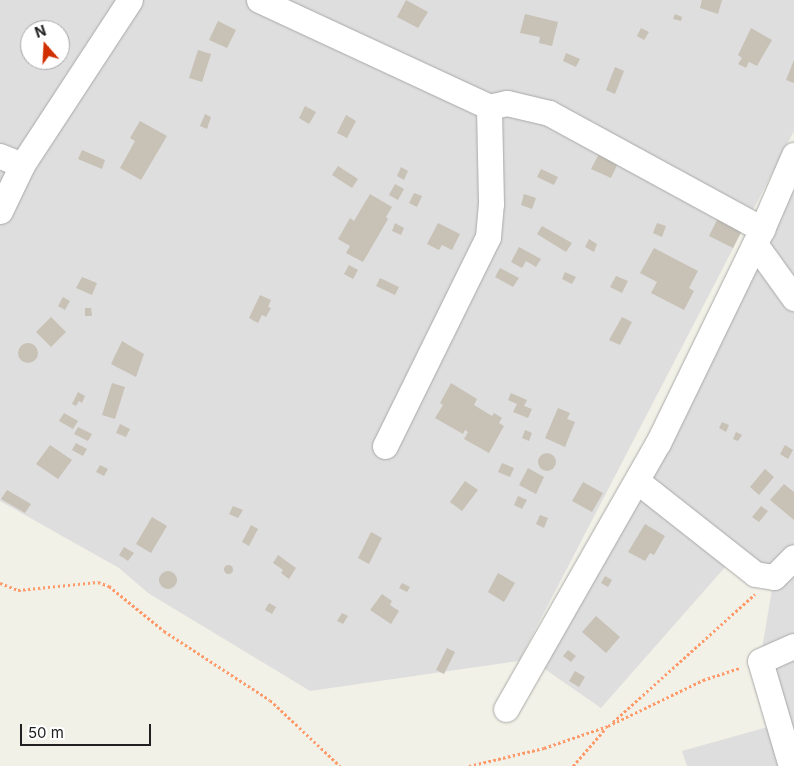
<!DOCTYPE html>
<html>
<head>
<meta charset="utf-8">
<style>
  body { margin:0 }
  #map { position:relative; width:794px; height:766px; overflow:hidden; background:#f2f1e7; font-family:Inter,sans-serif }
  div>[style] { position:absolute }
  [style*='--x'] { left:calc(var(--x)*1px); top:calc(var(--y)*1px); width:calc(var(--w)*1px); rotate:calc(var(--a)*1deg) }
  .residential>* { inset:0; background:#dfdede }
  .building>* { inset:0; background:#c7c1b6 }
  .round { border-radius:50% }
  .path>* { height:3px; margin-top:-1.5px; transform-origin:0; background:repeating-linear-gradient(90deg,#ff9b6b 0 2.5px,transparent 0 5px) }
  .roads { filter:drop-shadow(0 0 1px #a8a8a8) drop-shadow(0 0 1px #a8a8a8) }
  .minor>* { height:25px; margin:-12.5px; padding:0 12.5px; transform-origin:12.5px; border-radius:12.5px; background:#fff }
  span { translate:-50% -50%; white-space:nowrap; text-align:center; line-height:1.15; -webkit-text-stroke:5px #fff; paint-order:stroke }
  .north { position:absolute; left:20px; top:20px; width:50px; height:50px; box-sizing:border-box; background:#fff; border:1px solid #a6a6a6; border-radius:50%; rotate:341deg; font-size:14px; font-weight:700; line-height:20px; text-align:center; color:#212121 }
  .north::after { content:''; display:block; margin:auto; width:18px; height:22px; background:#d22f00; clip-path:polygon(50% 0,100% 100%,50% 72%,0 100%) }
  .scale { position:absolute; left:20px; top:724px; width:131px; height:22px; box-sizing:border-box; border:2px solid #212121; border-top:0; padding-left:6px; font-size:15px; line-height:18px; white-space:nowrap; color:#212121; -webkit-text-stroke:4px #fff; paint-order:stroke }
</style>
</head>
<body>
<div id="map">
  <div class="residential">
    <i style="clip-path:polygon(evenodd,0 0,794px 0,794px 131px,519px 661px,310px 691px,148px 593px,119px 568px,0 501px,0 0,30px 30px,60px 30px,60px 60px,30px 60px,30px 30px)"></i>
    <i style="clip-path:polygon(794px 155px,794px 766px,687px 766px,682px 751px,778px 724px,760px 661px,774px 577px,734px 557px,601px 708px,536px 663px)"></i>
  </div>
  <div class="building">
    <i style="clip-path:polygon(406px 0,428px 12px,418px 28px,397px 17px)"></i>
    <i style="clip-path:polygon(702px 0,722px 0,718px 14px,700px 8px)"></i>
    <i style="clip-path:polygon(525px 14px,558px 22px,552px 46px,539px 43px,540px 37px,520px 33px)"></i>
    <i style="clip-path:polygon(675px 14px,682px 17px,681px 21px,673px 19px)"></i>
    <i style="clip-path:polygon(218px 21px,236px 30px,227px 48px,209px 40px)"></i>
    <i style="clip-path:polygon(641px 28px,649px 32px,644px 40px,637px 36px)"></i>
    <i style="clip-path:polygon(751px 28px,772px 40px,757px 66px,749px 62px,746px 68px,738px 64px,742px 58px,738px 55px)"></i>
    <i style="clip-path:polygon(198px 50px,211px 54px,202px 82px,189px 78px)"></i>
    <i style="clip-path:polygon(566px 53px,580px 59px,576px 67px,563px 61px)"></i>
    <i style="clip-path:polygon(794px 60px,794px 83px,786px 80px)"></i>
    <i style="clip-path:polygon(615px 67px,624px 71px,615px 94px,606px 90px)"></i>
    <i style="clip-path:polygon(305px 106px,316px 112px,309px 124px,299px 118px)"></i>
    <i style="clip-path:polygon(205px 114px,211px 117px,207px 129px,200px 126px)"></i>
    <i style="clip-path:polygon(346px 115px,356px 121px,347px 138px,337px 133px)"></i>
    <i style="clip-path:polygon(140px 121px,167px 136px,141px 180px,120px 168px,135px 141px,130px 138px)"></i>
    <i style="clip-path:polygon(82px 150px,105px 160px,102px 169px,78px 159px)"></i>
    <i style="clip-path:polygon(599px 154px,618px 163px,611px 178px,591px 169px)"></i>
    <i style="clip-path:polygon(338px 166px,358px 179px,352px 188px,332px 175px)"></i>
    <i style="clip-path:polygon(401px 167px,408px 171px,404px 180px,397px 176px)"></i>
    <i style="clip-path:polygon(541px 169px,558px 177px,554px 185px,537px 177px)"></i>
    <i style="clip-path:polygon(395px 184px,404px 189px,398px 200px,389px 195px)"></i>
    <i style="clip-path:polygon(414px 193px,422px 196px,417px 207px,409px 203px)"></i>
    <i style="clip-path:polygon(370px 194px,392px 207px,386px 217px,388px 219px,363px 262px,346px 253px,350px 246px,338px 239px,350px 218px,354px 221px)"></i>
    <i style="clip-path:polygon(524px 194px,536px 198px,532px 209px,521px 205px)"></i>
    <i style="clip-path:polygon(718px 218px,742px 230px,733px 248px,709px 236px)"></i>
    <i style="clip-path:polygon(395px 223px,404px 228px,401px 235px,392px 231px)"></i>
    <i style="clip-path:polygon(438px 223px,460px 234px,452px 250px,442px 245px,439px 250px,427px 244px)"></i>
    <i style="clip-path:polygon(657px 223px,666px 226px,662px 237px,653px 233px)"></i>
    <i style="clip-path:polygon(542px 226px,572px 243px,566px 252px,537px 234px)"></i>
    <i style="clip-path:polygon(589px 239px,597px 244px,594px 252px,585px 247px)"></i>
    <i style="clip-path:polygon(519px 247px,541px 259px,536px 267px,526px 261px,522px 268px,511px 262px)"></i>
    <i style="clip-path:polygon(654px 248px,698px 271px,689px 288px,694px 291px,684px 310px,651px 293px,657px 282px,640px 273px)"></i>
    <i style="clip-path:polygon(349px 265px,358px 270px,353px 279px,344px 274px)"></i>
    <i style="clip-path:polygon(500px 268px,519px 278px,513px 287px,495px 277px)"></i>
    <i style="clip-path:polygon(565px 272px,576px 277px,572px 284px,562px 279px)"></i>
    <i style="clip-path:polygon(616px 276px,628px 281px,622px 293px,610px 287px)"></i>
    <i style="clip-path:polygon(82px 277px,97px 283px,92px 295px,76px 288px)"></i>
    <i style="clip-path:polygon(380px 278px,399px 287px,395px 295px,376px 286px)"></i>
    <i style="clip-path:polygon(260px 295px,271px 300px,268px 307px,271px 308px,266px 317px,262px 315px,258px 323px,249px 318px)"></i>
    <i style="clip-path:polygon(63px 297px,70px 301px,65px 310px,58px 306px)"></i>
    <i style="clip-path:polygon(85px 308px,91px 308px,92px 316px,85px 316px)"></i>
    <i style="clip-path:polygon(51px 317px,66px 332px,51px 347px,36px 332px)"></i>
    <i style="clip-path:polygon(622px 317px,632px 322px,620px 345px,609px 340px)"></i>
    <i style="clip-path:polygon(122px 341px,144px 354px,136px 377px,111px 364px)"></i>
    <i class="round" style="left:18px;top:343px;width:20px;height:20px"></i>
    <i style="clip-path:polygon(112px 383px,125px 387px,115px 419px,102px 415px)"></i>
    <i style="clip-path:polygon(451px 383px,477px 399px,474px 405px,492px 416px,494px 413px,502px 418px,499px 423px,504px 426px,489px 453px,464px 439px,468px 432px,465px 430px,463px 434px,435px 418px,443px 405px,440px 403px)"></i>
    <i style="clip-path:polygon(78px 392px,85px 396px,82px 403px,79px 401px,76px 406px,72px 404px)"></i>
    <i style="clip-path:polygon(511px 393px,527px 400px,524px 406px,532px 409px,528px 418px,513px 412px,517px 404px,508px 400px)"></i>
    <i style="clip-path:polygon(558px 408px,570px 413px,567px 419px,575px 422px,565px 447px,545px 438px)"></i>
    <i style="clip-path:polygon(64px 413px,78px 421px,73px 429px,59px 421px)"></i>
    <i style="clip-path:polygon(722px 422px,729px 425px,726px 432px,719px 428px)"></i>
    <i style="clip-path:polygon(120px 424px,130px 429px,126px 437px,116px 433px)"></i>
    <i style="clip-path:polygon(78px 427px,92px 434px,88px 441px,74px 434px)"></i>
    <i style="clip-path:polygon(525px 430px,532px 433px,529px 441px,522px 438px)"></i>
    <i style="clip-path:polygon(736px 432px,742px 435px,738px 441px,733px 439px)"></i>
    <i style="clip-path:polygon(76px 443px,87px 449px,83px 456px,72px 450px)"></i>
    <i style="clip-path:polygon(50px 445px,72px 460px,58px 479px,36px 464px)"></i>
    <i style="clip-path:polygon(785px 445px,793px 450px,788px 459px,780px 454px)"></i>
    <i class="round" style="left:538px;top:453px;width:18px;height:18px"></i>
    <i style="clip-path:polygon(502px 463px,514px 468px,510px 477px,498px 472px)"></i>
    <i style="clip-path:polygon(100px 465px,108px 469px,104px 476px,96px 472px)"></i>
    <i style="clip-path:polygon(528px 468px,544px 477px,536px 494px,519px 485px)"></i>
    <i style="clip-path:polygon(765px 469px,774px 477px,759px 495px,750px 487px)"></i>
    <i style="clip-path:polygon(465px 481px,478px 490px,462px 511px,450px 502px)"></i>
    <i style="clip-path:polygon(583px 482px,603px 493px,592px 512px,572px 501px)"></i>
    <i style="clip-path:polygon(784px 484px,794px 492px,794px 520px,770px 500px)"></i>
    <i style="clip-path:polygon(7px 490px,31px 504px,25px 513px,1px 499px)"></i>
    <i style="clip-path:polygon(518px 496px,527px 500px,522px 509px,514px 505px)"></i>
    <i style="clip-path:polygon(233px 506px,243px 510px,238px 518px,229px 514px)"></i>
    <i style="clip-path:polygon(761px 506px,768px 511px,759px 522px,752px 517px)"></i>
    <i style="clip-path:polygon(540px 515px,548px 518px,544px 528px,536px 524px)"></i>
    <i style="clip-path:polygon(152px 517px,167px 526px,151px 553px,136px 544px)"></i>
    <i style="clip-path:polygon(645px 524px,665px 536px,654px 555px,650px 553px,645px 561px,628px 552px)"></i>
    <i style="clip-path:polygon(251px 525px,258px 529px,249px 546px,242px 542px)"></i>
    <i style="clip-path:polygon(371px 532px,382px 538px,369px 564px,358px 558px)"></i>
    <i style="clip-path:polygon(124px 547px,134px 553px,128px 561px,119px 555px)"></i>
    <i style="clip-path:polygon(278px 555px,296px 568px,289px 579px,281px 573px,283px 570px,273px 563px)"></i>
    <i class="round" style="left:223.5px;top:564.5px;width:9px;height:9px"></i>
    <i class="round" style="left:159px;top:571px;width:18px;height:18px"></i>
    <i style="clip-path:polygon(498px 573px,515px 583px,504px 602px,488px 592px)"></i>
    <i style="clip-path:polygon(605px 576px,612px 580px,608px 587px,601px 583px)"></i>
    <i style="clip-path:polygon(402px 583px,410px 587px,407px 592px,399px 588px)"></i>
    <i style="clip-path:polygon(382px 594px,392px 601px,390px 605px,399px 611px,391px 624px,370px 610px)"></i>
    <i style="clip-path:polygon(269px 603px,276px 607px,272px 614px,265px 610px)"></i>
    <i style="clip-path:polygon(342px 613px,348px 616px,343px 624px,337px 621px)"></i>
    <i style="clip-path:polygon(596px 616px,620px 637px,606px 653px,582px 632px)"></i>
    <i style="clip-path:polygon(447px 648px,455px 652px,444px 674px,436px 670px)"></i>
    <i style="clip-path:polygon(568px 650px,576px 656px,571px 662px,563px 656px)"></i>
    <i style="clip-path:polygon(575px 671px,585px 677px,579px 687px,569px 681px)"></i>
  </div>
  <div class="path">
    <i style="--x:0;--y:583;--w:19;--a:21"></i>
    <i style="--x:18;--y:590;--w:80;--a:-5.7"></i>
    <i style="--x:98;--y:582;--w:12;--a:20"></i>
    <i style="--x:109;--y:586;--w:71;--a:39.3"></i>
    <i style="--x:164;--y:631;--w:126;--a:33.1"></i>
    <i style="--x:270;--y:700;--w:96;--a:43.3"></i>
    <i style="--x:613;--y:722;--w:191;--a:-42"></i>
    <i style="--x:469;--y:766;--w:77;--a:-13.5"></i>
    <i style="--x:544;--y:748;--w:68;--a:-19"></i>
    <i style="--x:608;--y:726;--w:106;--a:-25.8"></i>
    <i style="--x:703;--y:680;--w:39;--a:-18"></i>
    <i style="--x:573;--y:766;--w:50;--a:-49"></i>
  </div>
  <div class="roads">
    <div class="minor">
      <i style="--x:259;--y:0;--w:254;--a:24.9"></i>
      <i style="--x:489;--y:107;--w:18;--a:-13"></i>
      <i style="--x:507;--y:103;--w:43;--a:13.4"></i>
      <i style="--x:549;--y:113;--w:243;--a:28.6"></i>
      <i style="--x:0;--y:156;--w:24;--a:22"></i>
      <i style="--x:0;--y:211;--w:51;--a:-64.4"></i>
      <i style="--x:22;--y:165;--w:197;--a:-56.8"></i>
      <i style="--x:755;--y:244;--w:67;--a:54.2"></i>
      <i style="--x:385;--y:446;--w:233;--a:-63.8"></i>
      <i style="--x:488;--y:237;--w:33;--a:-85"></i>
      <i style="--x:491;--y:204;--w:97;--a:-91.2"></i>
      <i style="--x:637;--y:481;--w:150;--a:38.2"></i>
      <i style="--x:755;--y:574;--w:19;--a:9"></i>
      <i style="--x:774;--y:577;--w:28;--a:-45"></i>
      <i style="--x:506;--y:709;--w:306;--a:-60.3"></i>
      <i style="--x:658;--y:443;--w:238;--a:-64.1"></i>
      <i style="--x:762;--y:229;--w:81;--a:-66.6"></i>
      <i style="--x:791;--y:766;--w:109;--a:-106.4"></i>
      <i style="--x:760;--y:661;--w:37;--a:-24"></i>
    </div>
  </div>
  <div class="north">N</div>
  <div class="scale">50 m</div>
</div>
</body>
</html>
